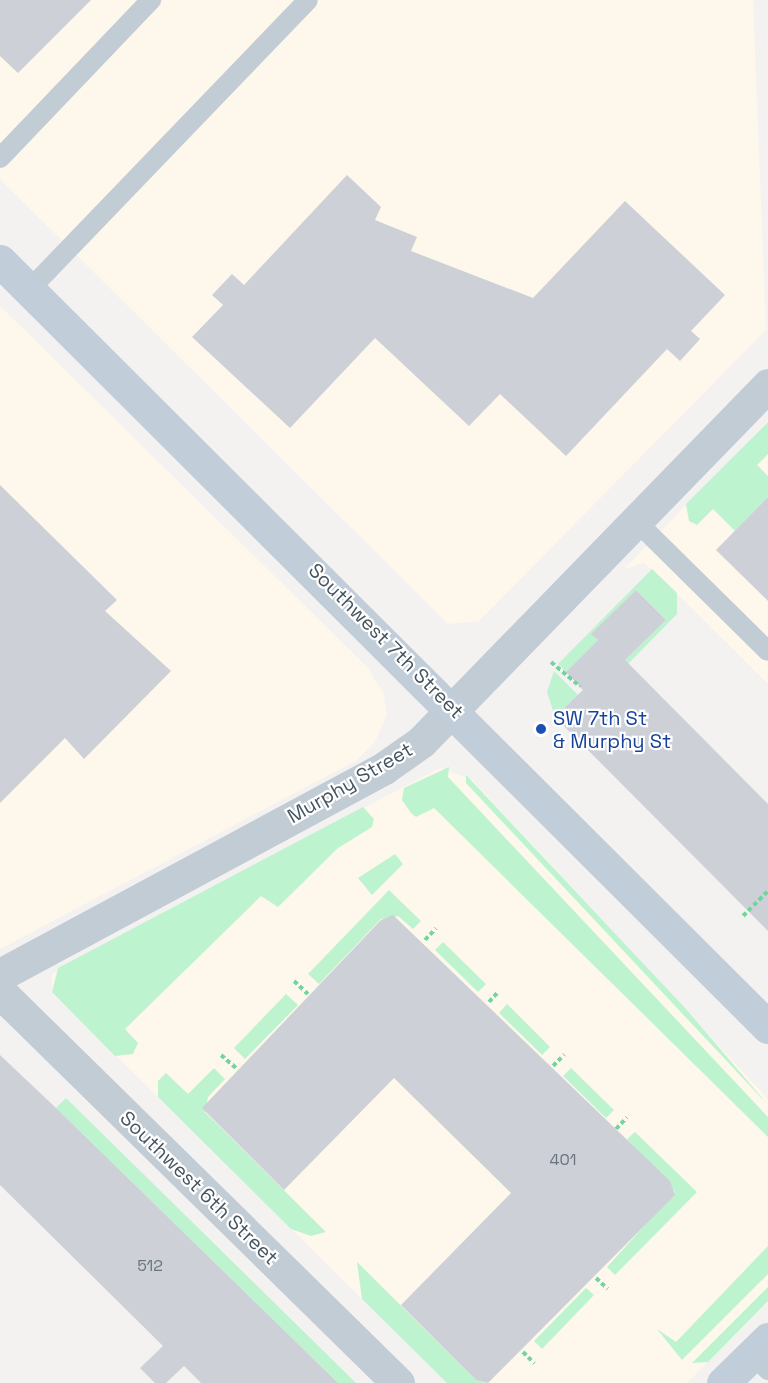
<!DOCTYPE html>
<html>
<head>
<meta charset="utf-8">
<style>
  body { margin:0 }
  #map { position:relative; width:768px; height:1383px; overflow:hidden; background:#f4f1f1; font-family:"Space Grotesk",sans-serif }
  div>[style] { position:absolute }
  [style*='--x'] { left:calc(var(--x)*1px); top:calc(var(--y)*1px); width:calc(var(--w)*1px); rotate:calc(var(--a)*1deg) }
  .commercial>* { inset:0; background:#fef7eb }
  .green>* { inset:0; background:#bef3d0 }
  .building>* { inset:0; background:#cdd0d6 }
  .path>* { height:4px; margin-top:-2px; transform-origin:0; background:repeating-linear-gradient(90deg,#73d4a0 0 4.5px,transparent 0 7.5px) }
  .lane>* { height:20px; margin:-10px; padding:0 10px; transform-origin:10px; border-radius:10px; background:#c1ccd4 }
  .street>* { height:33px; margin:-16.5px; padding:0 16.5px; transform-origin:16.5px; border-radius:16.5px; background:#c1ccd4 }
  .secondary>* { height:33px; margin:-16.5px; padding:0 16.5px; transform-origin:16.5px; border-radius:16.5px; background:#c1cdd9 }
  .dots>* { width:16px; height:16px; translate:-50% -50%; box-sizing:border-box; border:3px solid #fff; border-radius:50% }
  span { translate:-50% -50%; white-space:nowrap; text-align:center; line-height:1.15; -webkit-text-stroke:4.5px #fff; paint-order:stroke }
  .number-label { font-size:16px; color:#68747e }
  .number-label span { -webkit-text-stroke-width:0 }
  .street-label { font-size:20px; color:#475560 }
  .transit-label { font-size:20px; color:#164399 }
  .left { translate:0 -50%; text-align:left }
</style>
</head>
<body>
<div id="map">
  <div class="commercial">
    <i style="clip-path:polygon(0 0,753px 0,766px 330px,479px 621px,448px 624px,0 179px)"></i>
    <i style="clip-path:polygon(0 306px,367px 667px,384px 694px,387px 715px,375px 742px,357px 760px,0 949px)"></i>
    <i style="clip-path:polygon(768px 421px,768px 684px,654px 571px,644px 563px,624px 569px)"></i>
    <i style="clip-path:polygon(440px 768px,472px 780px,768px 1099px,768px 1301px,687px 1383px,447px 1383px,52px 992px,52px 975px,66px 964px)"></i>
  </div>
  <div class="green">
    <i style="clip-path:polygon(768px 422px,768px 454px,757px 465px,768px 476px,768px 497px,735px 531px,713px 509px,697px 525px,689px 521px,686px 504px)"></i>
    <i style="clip-path:polygon(652px 569px,677px 593px,677px 614px,628px 664px,625px 660px,666px 620px,636px 590px,592px 634px,598px 640px,566px 672px,558px 664px)"></i>
    <i style="clip-path:polygon(554px 671px,578px 695px,555px 717px,547px 692px)"></i>
    <i style="clip-path:polygon(449px 767px,448px 777px,768px 1117px,768px 1137px,434px 808px,416px 817px,411px 813px,402px 800px,404px 788px)"></i>
    <i style="clip-path:polygon(466px 775px,686px 1009px,768px 1105px,466px 783px)"></i>
    <i style="clip-path:polygon(363px 807px,374px 819px,372px 827px,338px 848px,278px 907px,261px 896px,125px 1029px,138px 1043px,133px 1054px,115px 1056px,52px 992px,58px 968px)"></i>
    <i style="clip-path:polygon(395px 854px,403px 864px,372px 895px,358px 878px)"></i>
    <i style="clip-path:polygon(389px 890px,421px 921px,413px 929px,398px 916px,381px 919px,319px 984px,308px 974px)"></i>
    <i style="clip-path:polygon(443px 942px,486px 984px,478px 992px,435px 950px)"></i>
    <i style="clip-path:polygon(286px 994px,298px 1005px,245px 1059px,234px 1048px)"></i>
    <i style="clip-path:polygon(507px 1004px,550px 1047px,542px 1055px,499px 1013px)"></i>
    <i style="clip-path:polygon(214px 1068px,225px 1079px,208px 1097px,205px 1112px,326px 1232px,311px 1236px,291px 1229px,158px 1097px,158px 1081px,166px 1073px,188px 1094px)"></i>
    <i style="clip-path:polygon(571px 1068px,614px 1110px,606px 1118px,563px 1076px)"></i>
    <i style="clip-path:polygon(66px 1098px,356px 1383px,338px 1383px,56px 1108px)"></i>
    <i style="clip-path:polygon(635px 1132px,697px 1192px,615px 1275px,607px 1267px,675px 1192px,627px 1139px)"></i>
    <i style="clip-path:polygon(768px 1246px,768px 1274px,682px 1360px,657px 1329px,676px 1342px)"></i>
    <i style="clip-path:polygon(357px 1262px,476px 1380px,486px 1383px,447px 1383px,362px 1299px)"></i>
    <i style="clip-path:polygon(768px 1287px,768px 1301px,708px 1362px,692px 1363px)"></i>
    <i style="clip-path:polygon(586px 1288px,594px 1295px,542px 1349px,534px 1341px)"></i>
  </div>
  <div class="building">
    <i style="clip-path:polygon(0 0,91px 0,18px 73px,0 56px)"></i>
    <i style="clip-path:polygon(347px 175px,381px 207px,375px 220px,417px 237px,411px 251px,533px 298px,625px 201px,725px 295px,691px 331px,700px 339px,680px 361px,667px 349px,566px 456px,500px 394px,469px 426px,375px 338px,290px 428px,192px 337px,223px 305px,212px 295px,232px 274px,244px 285px)"></i>
    <i style="clip-path:polygon(0 485px,117px 600px,105px 611px,171px 671px,84px 759px,65px 738px,0 803px)"></i>
    <i style="clip-path:polygon(768px 497px,768px 601px,716px 550px)"></i>
    <i style="clip-path:polygon(636px 590px,666px 620px,625px 660px,768px 804px,768px 931px,555px 717px,583px 690px,566px 672px,598px 640px,591px 634px)"></i>
    <i style="clip-path:polygon(393px 915px,670px 1181px,675px 1195px,488px 1383px,476px 1380px,401px 1305px,511px 1193px,394px 1078px,284px 1190px,202px 1108px,381px 920px)"></i>
    <i style="clip-path:polygon(0 1055px,56px 1108px,338px 1383px,201px 1383px,184px 1366px,166px 1383px,155px 1383px,140px 1368px,163px 1346px,0 1185px)"></i>
  </div>
  <div class="path">
    <i style="--x:551;--y:662;--w:38;--a:40"></i>
    <i style="--x:743;--y:916;--w:35;--a:-45"></i>
    <i style="--x:425;--y:940;--w:16;--a:-47"></i>
    <i style="--x:294;--y:981;--w:19;--a:43"></i>
    <i style="--x:489;--y:1002;--w:15;--a:-48"></i>
    <i style="--x:221;--y:1055;--w:20;--a:41"></i>
    <i style="--x:553;--y:1066;--w:16;--a:-45"></i>
    <i style="--x:616;--y:1129;--w:16;--a:-47"></i>
    <i style="--x:596;--y:1278;--w:16;--a:43"></i>
    <i style="--x:523;--y:1352;--w:16;--a:45"></i>
  </div>
  <div class="lane">
    <i style="--x:0;--y:158;--w:219;--a:-46.3"></i>
    <i style="--x:29;--y:290;--w:402;--a:-46.1"></i>
    <i style="--x:638;--y:523;--w:182;--a:44.6"></i>
    <i style="--x:752;--y:1354;--w:23;--a:45"></i>
  </div>
  <div class="street">
    <i style="--x:0;--y:975;--w:436;--a:-28.3"></i>
    <i style="--x:384;--y:768;--w:45;--a:-35.1"></i>
    <i style="--x:421;--y:742;--w:498;--a:-45.8"></i>
    <i style="--x:0;--y:992;--w:558;--a:44.49"></i>
  </div>
  <div class="secondary">
    <i style="--x:0;--y:261;--w:1085;--a:44.93"></i>
    <i style="--x:723;--y:1383;--w:63;--a:-44.4"></i>
  </div>
  <div class="dots">
    <i style="left:541px;top:729px;background:#1a4fb4"></i>
  </div>
  <div class="number-label">
    <span style="left:563px;top:1160px">401</span>
    <span style="left:150px;top:1266px">512</span>
  </div>
  <div class="street-label">
    <span style="left:386px;top:641px;rotate:45deg">Southwest 7th Street</span>
    <span style="left:350px;top:783px;rotate:-30deg">Murphy Street</span>
    <span style="left:199px;top:1188px;rotate:44deg">Southwest 6th Street</span>
  </div>
  <div class="transit-label">
    <span class="left" style="left:553px;top:730px">SW 7th St<br>&amp; Murphy St</span>
  </div>
</div>
</body>
</html>
